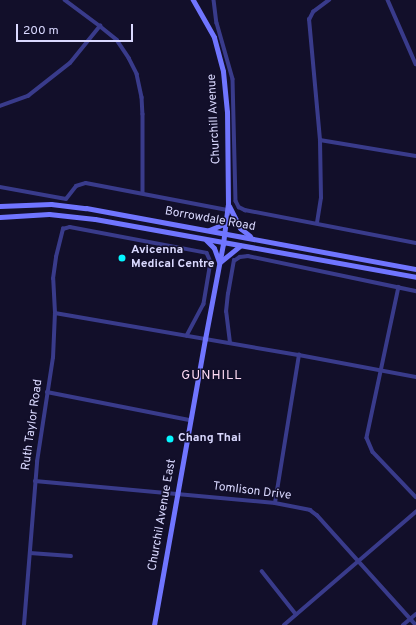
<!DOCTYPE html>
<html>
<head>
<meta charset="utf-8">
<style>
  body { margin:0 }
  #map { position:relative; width:416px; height:625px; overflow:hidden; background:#120f2a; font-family:Overpass,sans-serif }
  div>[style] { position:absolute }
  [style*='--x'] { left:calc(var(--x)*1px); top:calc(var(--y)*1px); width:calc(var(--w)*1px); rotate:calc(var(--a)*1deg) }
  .street>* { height:3.5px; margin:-1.75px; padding:0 1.75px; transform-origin:1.75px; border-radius:1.75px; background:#393b8b }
  .secondary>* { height:5px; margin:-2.5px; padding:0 2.5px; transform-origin:2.5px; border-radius:2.5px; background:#7075ff }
  .dots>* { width:11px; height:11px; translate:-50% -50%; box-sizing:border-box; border:2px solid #120f2a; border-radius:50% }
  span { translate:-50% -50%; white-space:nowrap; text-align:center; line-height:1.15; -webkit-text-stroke:3px #120f2a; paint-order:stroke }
  .street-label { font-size:12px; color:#dad9ff }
  .poi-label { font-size:12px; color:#dad9ff; font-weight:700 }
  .left { translate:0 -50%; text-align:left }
  .neighbourhood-label { font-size:13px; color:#ffdbf4; letter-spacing:1px }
  .scale { position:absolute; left:16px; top:24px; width:117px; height:18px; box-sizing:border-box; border:2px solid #dad9ff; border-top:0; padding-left:5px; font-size:12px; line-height:14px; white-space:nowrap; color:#dad9ff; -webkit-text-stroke:3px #120f2a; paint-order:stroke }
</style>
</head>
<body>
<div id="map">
  <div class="street">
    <i style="--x:65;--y:0;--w:44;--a:36.6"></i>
    <i style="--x:100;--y:26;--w:22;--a:39"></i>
    <i style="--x:117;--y:40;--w:22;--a:56"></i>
    <i style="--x:129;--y:58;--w:18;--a:63"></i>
    <i style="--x:137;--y:74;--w:24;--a:78"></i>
    <i style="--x:142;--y:97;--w:17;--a:87"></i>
    <i style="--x:143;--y:114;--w:79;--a:90"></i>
    <i style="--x:214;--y:0;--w:23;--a:83"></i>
    <i style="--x:217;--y:23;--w:58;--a:74.1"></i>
    <i style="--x:233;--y:79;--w:122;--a:88.6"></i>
    <i style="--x:236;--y:201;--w:7;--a:63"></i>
    <i style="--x:239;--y:207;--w:7;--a:27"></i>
    <i style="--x:245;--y:210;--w:174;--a:10.9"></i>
    <i style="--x:388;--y:0;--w:70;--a:66.4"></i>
    <i style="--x:0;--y:106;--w:30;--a:-20"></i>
    <i style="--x:28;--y:96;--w:53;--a:-38.2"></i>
    <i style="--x:70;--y:63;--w:48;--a:-51"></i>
    <i style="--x:320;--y:140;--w:97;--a:9.5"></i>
    <i style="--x:0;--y:187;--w:67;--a:10.3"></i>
    <i style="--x:66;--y:199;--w:16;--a:-52"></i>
    <i style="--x:76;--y:186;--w:10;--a:-17"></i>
    <i style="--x:86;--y:183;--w:145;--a:10.8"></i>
    <i style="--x:317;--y:223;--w:25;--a:-81"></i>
    <i style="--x:321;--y:198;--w:58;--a:-91"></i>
    <i style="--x:320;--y:140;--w:121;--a:-95.2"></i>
    <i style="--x:309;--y:20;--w:9;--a:-63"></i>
    <i style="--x:313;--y:12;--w:20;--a:-37"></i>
    <i style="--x:399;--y:287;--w:154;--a:102"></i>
    <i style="--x:367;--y:438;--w:15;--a:67"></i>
    <i style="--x:373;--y:452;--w:62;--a:46.3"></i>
    <i style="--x:55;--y:313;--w:248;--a:9.8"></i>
    <i style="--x:299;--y:355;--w:119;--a:10.6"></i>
    <i style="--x:230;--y:343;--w:31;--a:-97"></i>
    <i style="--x:226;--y:312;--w:18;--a:-84"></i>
    <i style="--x:228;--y:294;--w:34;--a:-80"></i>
    <i style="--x:234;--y:261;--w:7;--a:-34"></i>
    <i style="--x:240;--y:257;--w:8;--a:-7"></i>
    <i style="--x:248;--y:256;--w:172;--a:11.8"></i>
    <i style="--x:47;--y:392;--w:146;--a:11.1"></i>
    <i style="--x:35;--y:481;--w:241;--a:5.2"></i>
    <i style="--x:275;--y:503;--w:36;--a:11"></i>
    <i style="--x:310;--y:510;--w:9;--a:36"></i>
    <i style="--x:317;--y:515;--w:148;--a:48"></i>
    <i style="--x:275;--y:503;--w:150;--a:-80.8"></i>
    <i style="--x:30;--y:553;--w:41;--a:4.2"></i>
    <i style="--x:262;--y:571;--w:55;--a:51.7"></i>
    <i style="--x:24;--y:625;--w:164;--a:-85.4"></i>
    <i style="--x:37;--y:462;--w:105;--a:-81.3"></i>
    <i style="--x:53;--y:358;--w:45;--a:-87.5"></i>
    <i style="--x:55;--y:313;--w:34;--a:-93"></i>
    <i style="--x:53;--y:279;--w:22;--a:-82"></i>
    <i style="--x:56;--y:257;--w:29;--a:-76"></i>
    <i style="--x:63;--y:229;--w:7;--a:-16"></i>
    <i style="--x:70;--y:227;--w:139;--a:10.7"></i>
    <i style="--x:207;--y:253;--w:10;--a:66"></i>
    <i style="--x:211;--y:262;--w:43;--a:99.5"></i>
    <i style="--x:204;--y:304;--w:36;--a:118"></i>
    <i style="--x:284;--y:625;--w:174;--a:-40.6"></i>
    <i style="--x:403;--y:625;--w:17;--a:-40"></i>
  </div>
  <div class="secondary">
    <i style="--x:0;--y:206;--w:51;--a:-2.2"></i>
    <i style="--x:51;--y:204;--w:35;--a:7"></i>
    <i style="--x:86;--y:208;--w:336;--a:10.5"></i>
    <i style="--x:229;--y:206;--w:25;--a:63"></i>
    <i style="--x:240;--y:228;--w:13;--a:39"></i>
    <i style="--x:0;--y:217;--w:49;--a:-3.5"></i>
    <i style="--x:49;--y:214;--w:46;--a:6.2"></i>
    <i style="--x:95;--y:219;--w:326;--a:10.2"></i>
    <i style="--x:209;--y:230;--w:18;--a:-22"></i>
    <i style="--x:206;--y:240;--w:11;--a:45"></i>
    <i style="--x:214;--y:248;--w:15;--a:70"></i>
    <i style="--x:220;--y:262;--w:26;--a:-39"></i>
    <i style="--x:154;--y:625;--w:291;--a:-79.9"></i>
    <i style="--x:205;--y:339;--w:97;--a:-79.3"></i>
    <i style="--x:223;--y:244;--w:39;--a:-83"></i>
    <i style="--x:228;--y:205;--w:93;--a:-90.6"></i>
    <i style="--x:227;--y:112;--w:41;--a:-95.6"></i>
    <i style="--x:223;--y:71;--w:35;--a:-105"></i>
    <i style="--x:214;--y:37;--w:43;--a:-119.6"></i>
  </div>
  <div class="dots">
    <i style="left:122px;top:258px;background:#05f6ff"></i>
    <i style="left:170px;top:439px;background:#05f6ff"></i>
  </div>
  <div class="street-label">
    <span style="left:215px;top:119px;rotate:-93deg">Churchill Avenue</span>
    <span style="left:210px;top:220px;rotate:10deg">Borrowdale Road</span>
    <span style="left:33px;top:425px;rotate:-82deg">Ruth Taylor Road</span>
    <span style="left:252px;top:492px;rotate:7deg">Tomlison Drive</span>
    <span style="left:163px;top:515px;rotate:-80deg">Churchil Avenue East</span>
  </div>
  <div class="poi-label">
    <span class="left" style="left:131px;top:258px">Avicenna<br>Medical Centre</span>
    <span class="left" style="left:178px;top:439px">Chang Thai</span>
  </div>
  <div class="neighbourhood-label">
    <span style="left:212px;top:376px">GUNHILL</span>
  </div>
  <div class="scale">200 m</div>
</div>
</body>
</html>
